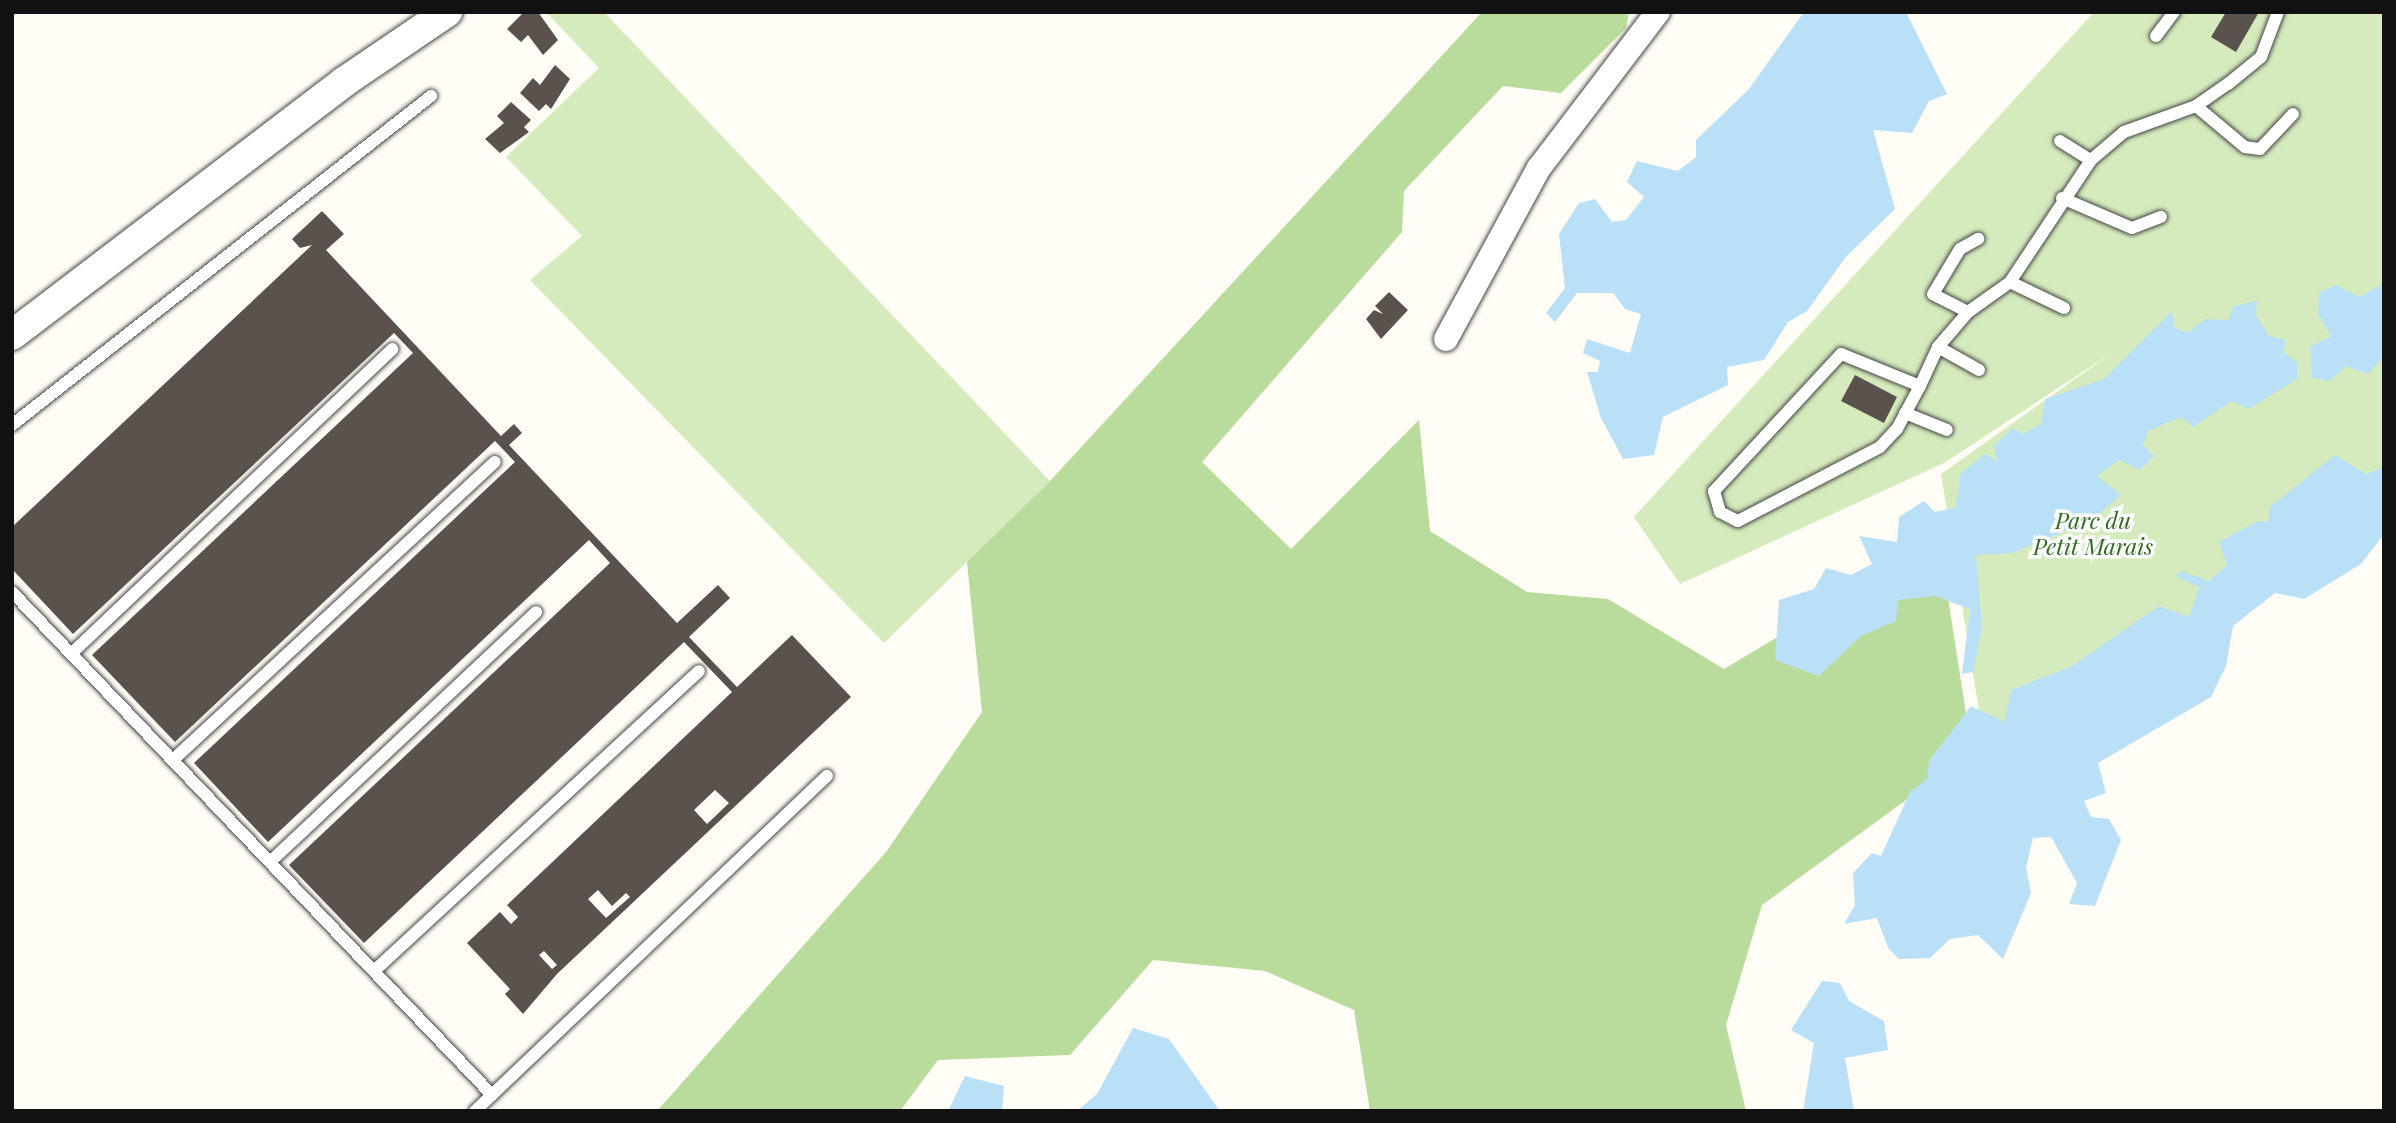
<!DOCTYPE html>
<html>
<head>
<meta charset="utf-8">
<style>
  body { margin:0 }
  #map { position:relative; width:2396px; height:1123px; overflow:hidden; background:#fffdf5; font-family:"Playfair Display",serif }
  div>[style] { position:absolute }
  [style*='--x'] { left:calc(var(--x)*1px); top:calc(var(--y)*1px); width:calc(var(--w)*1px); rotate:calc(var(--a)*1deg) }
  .green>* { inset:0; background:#d5ebbd }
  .forest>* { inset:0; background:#b9dc9c }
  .water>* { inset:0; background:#b9e0f7 }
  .building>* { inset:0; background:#5a524d }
  .roads { filter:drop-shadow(0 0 2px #444) drop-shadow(0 0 2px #444) }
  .service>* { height:12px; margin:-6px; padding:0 6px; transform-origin:6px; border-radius:6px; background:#fff }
  .minor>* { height:24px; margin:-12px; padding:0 12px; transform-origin:12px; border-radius:12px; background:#fff }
  .tertiary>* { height:30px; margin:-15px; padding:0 15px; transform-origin:15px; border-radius:15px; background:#fff }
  span { translate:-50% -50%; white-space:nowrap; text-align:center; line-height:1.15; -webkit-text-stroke:7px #fff; paint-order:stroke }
  .park-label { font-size:23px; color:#2f6b1f; font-style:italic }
  .frame { position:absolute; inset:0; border:14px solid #111; pointer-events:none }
</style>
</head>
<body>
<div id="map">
  <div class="green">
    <i style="clip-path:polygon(546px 12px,604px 12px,1050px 481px,884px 643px,530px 280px,582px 236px,506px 157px,599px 68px)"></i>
    <i style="clip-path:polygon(2094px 12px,2384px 12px,2384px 501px,1992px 792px,1941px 474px,2113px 352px,1944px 463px,1680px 584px,1634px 517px)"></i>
  </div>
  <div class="forest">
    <i style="clip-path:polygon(1482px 12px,1629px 12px,1626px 28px,1561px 93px,1503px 86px,1404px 191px,1402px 232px,1202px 462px,1291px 549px,1419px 420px,1430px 531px,1527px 592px,1608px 599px,1724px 669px,1939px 540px,1972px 752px,1762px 905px,1726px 1025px,1746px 1111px,1370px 1111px,1354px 1010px,1265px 971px,1153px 960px,1070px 1055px,938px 1060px,900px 1111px,657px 1111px,886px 852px,982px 712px,967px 562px,1050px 481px)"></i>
  </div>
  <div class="water">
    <i style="clip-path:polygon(1804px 12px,1906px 12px,1947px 94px,1929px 101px,1912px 133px,1873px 130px,1895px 209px,1845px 258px,1807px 311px,1788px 322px,1764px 360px,1727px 367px,1728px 385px,1663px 417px,1654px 455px,1623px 459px,1601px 418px,1587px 372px,1598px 372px,1600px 361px,1583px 353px,1587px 339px,1630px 353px,1641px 314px,1625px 309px,1613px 293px,1577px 293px,1555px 322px,1546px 313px,1565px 288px,1559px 234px,1579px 203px,1595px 199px,1612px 222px,1626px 220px,1644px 197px,1627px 182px,1637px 161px,1678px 171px,1696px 157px,1696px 140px,1749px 89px)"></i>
    <i style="clip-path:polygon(2384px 283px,2384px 356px,2368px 374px,2346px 366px,2330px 381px,2312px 378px,2310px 347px,2331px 336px,2318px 314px,2319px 292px,2336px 285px,2360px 297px)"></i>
    <i style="clip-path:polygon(2257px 301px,2256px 315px,2269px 336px,2286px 340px,2283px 352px,2297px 362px,2297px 379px,2249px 409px,2232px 401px,2193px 427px,2181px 417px,2148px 431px,2143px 445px,2154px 456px,2140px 470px,2119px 460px,2097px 476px,2121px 495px,2095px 518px,2013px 553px,1976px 555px,1982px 628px,1973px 672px,1962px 674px,1970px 609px,1935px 596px,1898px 600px,1896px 621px,1861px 636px,1819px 676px,1775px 660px,1779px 600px,1814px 589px,1826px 568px,1851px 575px,1872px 564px,1859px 536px,1897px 542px,1899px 517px,1924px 501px,1935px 512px,1955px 508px,1961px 473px,1985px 454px,1997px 461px,1994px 446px,2012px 428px,2022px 434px,2041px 424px,2045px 399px,2104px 379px,2172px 311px,2174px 327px,2187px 333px,2205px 319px,2228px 320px,2234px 306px)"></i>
    <i style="clip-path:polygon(2335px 455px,2366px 474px,2384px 467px,2384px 534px,2361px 564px,2304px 599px,2275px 593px,2233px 626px,2226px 666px,2211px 697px,2098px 763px,2106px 793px,2084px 801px,2091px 817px,2109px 819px,2121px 840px,2095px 906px,2069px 904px,2077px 883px,2051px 837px,2033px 838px,2026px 867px,2031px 893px,2003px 959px,1978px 935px,1950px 939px,1930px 958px,1899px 959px,1888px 948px,1877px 918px,1844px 924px,1855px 905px,1853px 873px,1872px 853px,1881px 856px,1910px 792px,1927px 779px,1929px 761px,1971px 706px,2005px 722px,2011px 690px,2072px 666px,2159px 606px,2189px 617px,2199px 587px,2176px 576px,2181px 571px,2209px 581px,2227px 565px,2219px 542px,2258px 521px,2268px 522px,2270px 507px)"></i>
    <i style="clip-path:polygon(1822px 981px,1840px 983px,1849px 1001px,1884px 1021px,1888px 1050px,1845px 1058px,1854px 1111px,1803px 1111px,1814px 1043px,1791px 1030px)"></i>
    <i style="clip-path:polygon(1133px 1028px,1169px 1039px,1220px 1111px,1077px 1111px,1097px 1094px)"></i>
    <i style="clip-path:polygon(965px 1076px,1004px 1086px,1002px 1111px,948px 1111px)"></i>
  </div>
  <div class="building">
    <i style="clip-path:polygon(524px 12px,538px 12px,558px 40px,543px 55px,528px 35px,521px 42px,507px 29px)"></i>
    <i style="clip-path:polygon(2226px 12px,2259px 12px,2236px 52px,2211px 37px)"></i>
    <i style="clip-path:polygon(555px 65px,570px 79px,551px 109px,546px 104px,539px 111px,520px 93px,533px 78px,540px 85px)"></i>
    <i style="clip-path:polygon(511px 102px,531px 120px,524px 127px,529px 132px,500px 153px,485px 139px,504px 123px,497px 116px)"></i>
    <i style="clip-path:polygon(evenodd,322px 211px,344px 234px,326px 250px,501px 436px,514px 424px,522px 433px,509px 445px,677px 623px,718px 585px,730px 598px,689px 637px,737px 687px,792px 635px,851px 697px,557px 974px,523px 1014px,505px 994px,510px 989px,467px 943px,500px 912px,511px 924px,518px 917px,507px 905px,732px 692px,684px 642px,364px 943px,289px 865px,610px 563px,589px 540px,268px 842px,194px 763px,515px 462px,495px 441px,175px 742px,92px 655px,413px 353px,394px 333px,73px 634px,12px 569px,12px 527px,312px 245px,300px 248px,292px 239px,322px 211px,715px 790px,729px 803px,707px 824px,694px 810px,715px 790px,322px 211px,598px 890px,612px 906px,626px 893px,630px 897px,606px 918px,588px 899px,598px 890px,322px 211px,544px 951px,557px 965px,552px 969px,539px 955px,544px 951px)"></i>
    <i style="clip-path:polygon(1389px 292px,1408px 310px,1381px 339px,1366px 319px,1374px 310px,1383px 314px,1375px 306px)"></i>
    <i style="clip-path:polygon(1855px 375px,1897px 397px,1884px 423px,1841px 401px)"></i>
  </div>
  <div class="roads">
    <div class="service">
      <i style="--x:2156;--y:36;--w:30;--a:-53"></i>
      <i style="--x:2196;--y:106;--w:64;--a:39.9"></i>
      <i style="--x:2245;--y:147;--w:15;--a:8"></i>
      <i style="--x:2260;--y:149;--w:48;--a:-46.7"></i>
      <i style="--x:2060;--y:141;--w:36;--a:32"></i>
      <i style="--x:2062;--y:198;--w:76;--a:23.2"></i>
      <i style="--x:2132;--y:228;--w:31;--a:-21"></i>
      <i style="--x:2010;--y:282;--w:60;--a:25.7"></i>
      <i style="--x:1968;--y:312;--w:39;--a:-153"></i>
      <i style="--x:1933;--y:294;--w:52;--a:-59"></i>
      <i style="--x:1960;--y:249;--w:21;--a:-29"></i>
      <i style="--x:1938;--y:347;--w:47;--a:29.3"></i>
      <i style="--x:1920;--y:386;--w:85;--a:-157.9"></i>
      <i style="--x:1841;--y:354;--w:187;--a:132.8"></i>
      <i style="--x:1714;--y:491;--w:22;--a:74"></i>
      <i style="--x:1720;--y:512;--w:20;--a:27"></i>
      <i style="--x:1738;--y:521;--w:160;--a:-27.5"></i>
      <i style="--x:1880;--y:447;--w:25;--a:-47"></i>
      <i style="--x:1897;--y:429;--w:49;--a:-61.9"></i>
      <i style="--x:1920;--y:386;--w:43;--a:-65.2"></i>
      <i style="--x:1938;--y:347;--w:46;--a:-49.4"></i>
      <i style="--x:1968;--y:312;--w:52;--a:-35.5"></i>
      <i style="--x:2010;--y:282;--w:146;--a:-56.4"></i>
      <i style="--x:2091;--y:160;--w:43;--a:-40.3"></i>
      <i style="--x:2124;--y:132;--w:77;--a:-19.9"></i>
      <i style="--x:2196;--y:106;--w:39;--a:-35"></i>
      <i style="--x:2228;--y:84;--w:43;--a:-39.3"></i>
      <i style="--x:2261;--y:57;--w:48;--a:-69.3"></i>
      <i style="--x:1905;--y:413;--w:45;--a:22"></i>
      <i style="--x:12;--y:425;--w:533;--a:-38.14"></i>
      <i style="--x:12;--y:592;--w:695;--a:46.34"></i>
      <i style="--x:71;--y:654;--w:443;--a:-43.5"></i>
      <i style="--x:174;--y:759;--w:437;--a:-42.8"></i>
      <i style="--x:270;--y:862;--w:365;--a:-43.2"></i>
      <i style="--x:374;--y:971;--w:442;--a:-42.7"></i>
      <i style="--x:475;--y:1111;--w:486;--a:-43.6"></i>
    </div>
    <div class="minor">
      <i style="--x:1446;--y:339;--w:195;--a:-61.5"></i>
      <i style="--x:1539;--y:168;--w:196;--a:-52.7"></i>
    </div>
    <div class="tertiary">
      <i style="--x:12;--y:335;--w:417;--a:-37.3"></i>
      <i style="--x:344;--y:82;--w:125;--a:-34.2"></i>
    </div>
  </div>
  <div class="park-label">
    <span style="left:2093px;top:533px">Parc du<br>Petit Marais</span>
  </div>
  <div class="frame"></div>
</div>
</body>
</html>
